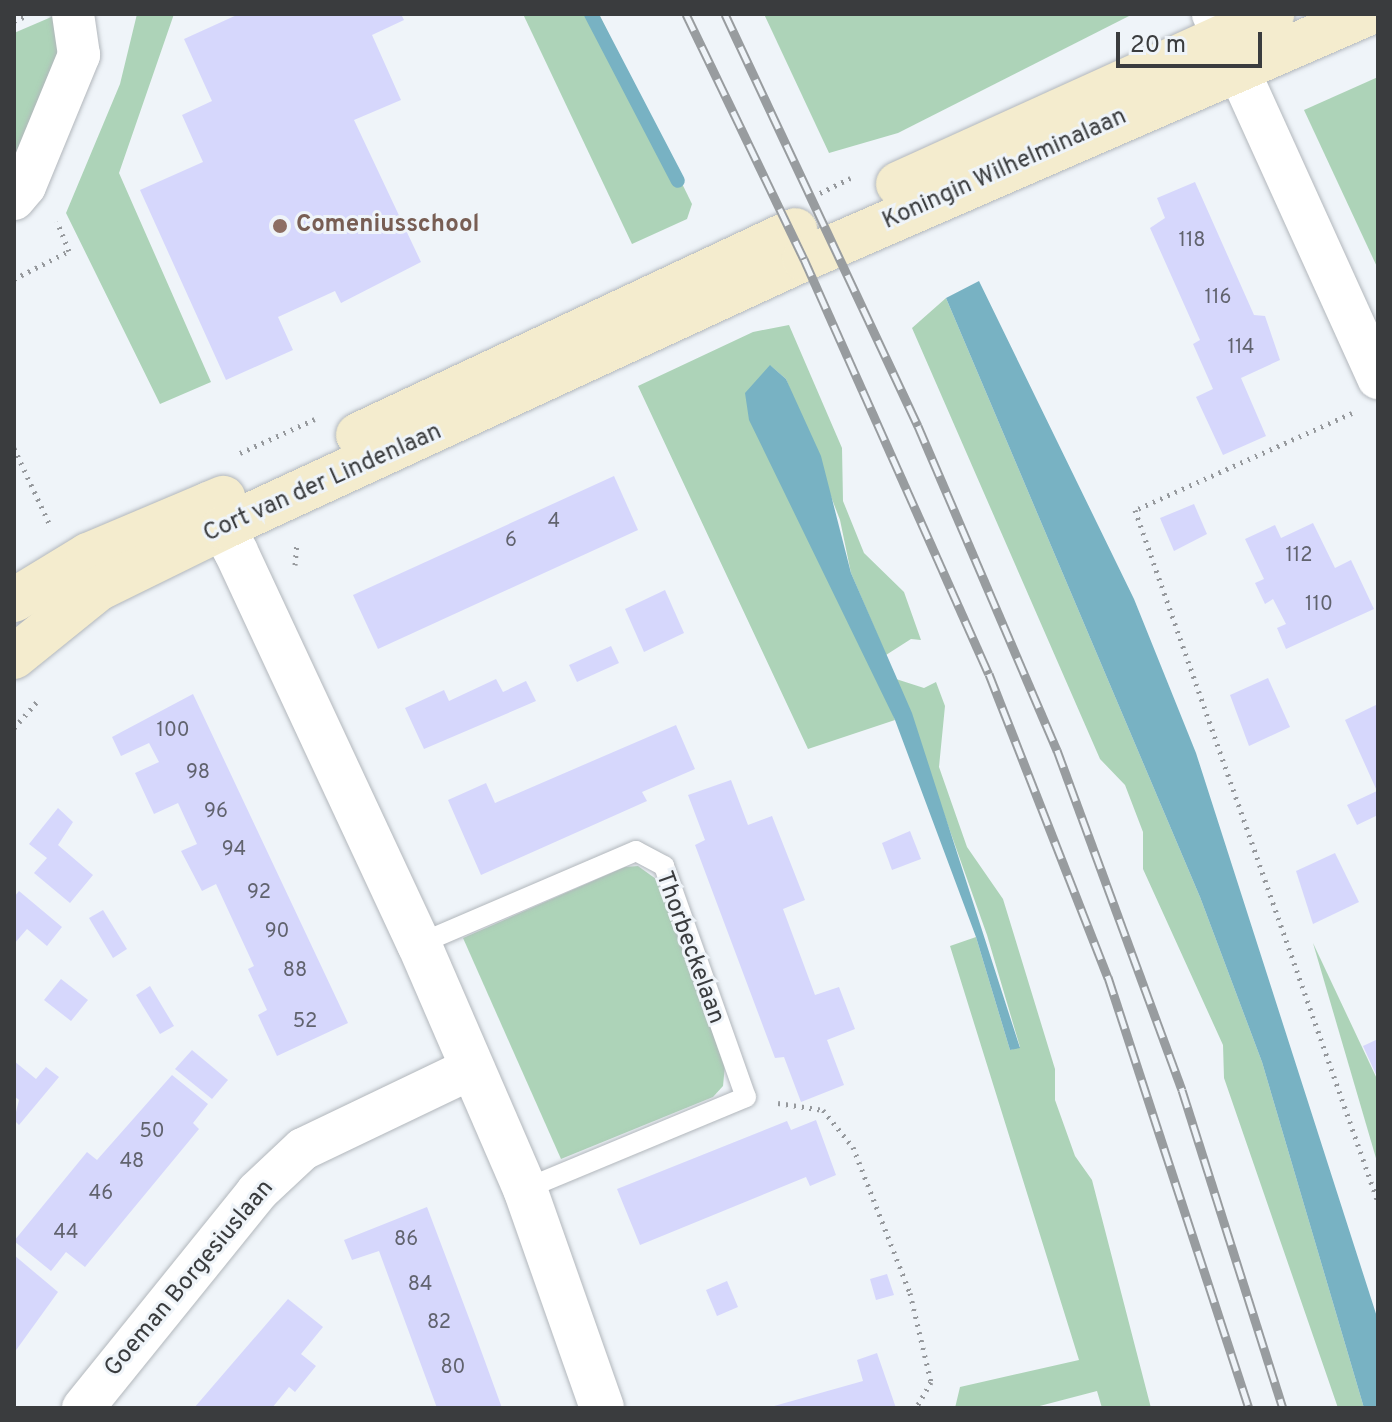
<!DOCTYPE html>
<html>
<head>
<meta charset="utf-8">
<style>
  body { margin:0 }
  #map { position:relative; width:1392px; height:1422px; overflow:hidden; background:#eff4f9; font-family:Overpass,sans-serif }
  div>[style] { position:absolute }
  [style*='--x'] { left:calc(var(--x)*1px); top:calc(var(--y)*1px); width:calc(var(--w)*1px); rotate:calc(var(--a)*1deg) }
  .green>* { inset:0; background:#add3b8 }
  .water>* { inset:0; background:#78b2c3 }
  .stream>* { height:14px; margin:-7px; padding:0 7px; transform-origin:7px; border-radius:7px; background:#78b2c3 }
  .building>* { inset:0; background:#d6d7fc }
  .path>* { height:5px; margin-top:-2.5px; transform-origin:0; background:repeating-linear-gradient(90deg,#96999d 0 2px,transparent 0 8px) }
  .roads { filter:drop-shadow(0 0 2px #b2b7bc) drop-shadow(0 0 2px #b2b7bc) }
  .service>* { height:20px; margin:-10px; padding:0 10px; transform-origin:10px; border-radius:10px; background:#fff }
  .minor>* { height:42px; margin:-21px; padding:0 21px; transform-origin:21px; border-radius:21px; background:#fff }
  .tertiary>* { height:44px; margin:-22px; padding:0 22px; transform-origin:22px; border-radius:22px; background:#fff }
  .secondary>* { height:44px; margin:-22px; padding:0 22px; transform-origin:22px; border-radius:22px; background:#f4ecce }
  .rail>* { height:9px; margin-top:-4.5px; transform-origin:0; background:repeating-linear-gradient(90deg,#eff4f9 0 18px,#989c9f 0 36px); box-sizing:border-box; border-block:2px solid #989c9f }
  .dots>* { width:22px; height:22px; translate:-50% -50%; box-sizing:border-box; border:4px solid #eff4f9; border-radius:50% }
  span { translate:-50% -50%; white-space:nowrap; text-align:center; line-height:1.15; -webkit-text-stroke:6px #eff4f9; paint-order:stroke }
  .number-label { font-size:20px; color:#61636e }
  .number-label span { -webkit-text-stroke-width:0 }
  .street-label { font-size:24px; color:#3a3c3e }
  .education-label { font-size:24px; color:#785e54; font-weight:700 }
  .left { translate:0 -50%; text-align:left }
  .frame { position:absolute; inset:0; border:16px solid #3a3c3e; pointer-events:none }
  .scale { position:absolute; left:1116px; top:32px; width:146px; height:36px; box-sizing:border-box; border:4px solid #3a3c3e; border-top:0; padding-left:10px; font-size:24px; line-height:28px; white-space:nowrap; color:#3a3c3e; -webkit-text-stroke:6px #eff4f9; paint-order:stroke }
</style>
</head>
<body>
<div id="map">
  <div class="green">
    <i style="clip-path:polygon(137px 14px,174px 14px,119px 173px,211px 382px,160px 404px,66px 213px,120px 84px)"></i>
    <i style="clip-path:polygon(523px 14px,599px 14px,692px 204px,687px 219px,632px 244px)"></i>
    <i style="clip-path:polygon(764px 14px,1133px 14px,898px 133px,829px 153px)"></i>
    <i style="clip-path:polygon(56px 15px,72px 48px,14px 182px,14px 33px)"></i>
    <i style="clip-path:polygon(1378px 77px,1378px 269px,1304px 110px)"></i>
    <i style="clip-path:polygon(946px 298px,1200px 897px,1262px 1062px,1364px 1408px,1338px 1408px,1224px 1078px,1223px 1045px,1143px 869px,1143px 832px,1125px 785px,1100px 759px,912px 328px)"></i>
    <i style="clip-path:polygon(789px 325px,842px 448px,843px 501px,864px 553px,904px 592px,921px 640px,911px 639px,886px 655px,851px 573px,840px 520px,786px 379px,771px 366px,895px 720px,808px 749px,638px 386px,753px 332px)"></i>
    <i style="clip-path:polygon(896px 679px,924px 688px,936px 682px,945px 706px,939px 767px,967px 847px,1003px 899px,1055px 1069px,1055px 1100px,1075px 1156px,1092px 1180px,1151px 1408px,1102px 1408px,1097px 1391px,1032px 1408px,955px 1408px,960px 1387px,1079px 1360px,950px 946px,976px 937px,1010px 1050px,1020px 1047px,987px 935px)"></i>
    <i style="clip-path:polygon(638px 866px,656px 879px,725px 1065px,723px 1086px,713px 1097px,561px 1159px,463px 938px,625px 867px)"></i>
    <i style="clip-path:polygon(1313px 943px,1378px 1081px,1378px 1165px)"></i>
  </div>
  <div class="water">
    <i style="clip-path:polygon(979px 281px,1134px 599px,1196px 753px,1378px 1320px,1378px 1408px,1364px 1408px,1262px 1062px,1200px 897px,946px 298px)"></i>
    <i style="clip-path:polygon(770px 365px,786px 379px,821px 456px,851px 573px,912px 713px,1020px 1048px,1010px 1050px,976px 937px,895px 720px,749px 420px,745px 393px)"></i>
  </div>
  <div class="stream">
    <i style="--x:591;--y:14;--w:188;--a:62.5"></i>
  </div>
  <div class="building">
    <i style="clip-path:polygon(239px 14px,401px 14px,404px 20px,372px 35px,401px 100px,354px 120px,421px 262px,341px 303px,335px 291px,278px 317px,293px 350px,226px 380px,140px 190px,203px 162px,182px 115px,212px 101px,184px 39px)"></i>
    <i style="clip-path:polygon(1195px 182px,1254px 315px,1265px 316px,1280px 360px,1241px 378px,1266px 436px,1223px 455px,1196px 397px,1213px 389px,1193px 344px,1200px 340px,1150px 228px,1165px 218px,1157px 198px)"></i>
    <i style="clip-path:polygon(614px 476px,638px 530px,378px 649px,353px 595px)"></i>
    <i style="clip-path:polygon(1194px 504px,1207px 534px,1174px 551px,1160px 518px)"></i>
    <i style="clip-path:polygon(1313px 523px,1335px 568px,1351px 560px,1374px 609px,1286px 649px,1277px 628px,1286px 624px,1273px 599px,1265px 604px,1255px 583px,1264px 579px,1245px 539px,1275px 525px,1281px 538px)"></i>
    <i style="clip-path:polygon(665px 590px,684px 633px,644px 652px,625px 609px)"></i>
    <i style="clip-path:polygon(611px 646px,619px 663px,577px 682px,569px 665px)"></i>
    <i style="clip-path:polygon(1268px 678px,1290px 727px,1249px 746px,1230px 695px)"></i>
    <i style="clip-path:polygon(496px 679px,503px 692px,526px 681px,536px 701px,424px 749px,405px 708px,444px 690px,449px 701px)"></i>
    <i style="clip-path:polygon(193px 694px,348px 1023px,277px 1056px,258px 1015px,267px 1010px,248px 969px,254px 966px,216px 884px,202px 891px,181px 851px,197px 844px,178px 803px,154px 814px,135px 773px,159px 762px,149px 743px,121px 756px,112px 737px)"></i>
    <i style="clip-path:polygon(1378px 704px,1378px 815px,1357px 825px,1347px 805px,1377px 791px,1345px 720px)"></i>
    <i style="clip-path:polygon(676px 725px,695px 769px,642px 792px,647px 801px,481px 875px,448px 800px,486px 783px,495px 803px)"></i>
    <i style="clip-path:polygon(731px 780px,748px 825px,772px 816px,805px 900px,783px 909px,815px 995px,839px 987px,855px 1029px,827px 1040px,844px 1085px,801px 1102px,784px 1057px,775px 1058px,695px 845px,705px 840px,688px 795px)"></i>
    <i style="clip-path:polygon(58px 808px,73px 822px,58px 845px,93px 875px,70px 903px,34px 873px,47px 858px,29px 844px)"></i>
    <i style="clip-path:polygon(910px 831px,921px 859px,892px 870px,882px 843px)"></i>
    <i style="clip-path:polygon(1335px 853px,1359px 902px,1313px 924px,1296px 871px)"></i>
    <i style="clip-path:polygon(19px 891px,62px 927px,47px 946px,27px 929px,14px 944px,14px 897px)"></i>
    <i style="clip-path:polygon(103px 910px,127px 949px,113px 958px,89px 918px)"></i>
    <i style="clip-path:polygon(61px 979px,88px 1000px,71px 1021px,44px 1000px)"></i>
    <i style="clip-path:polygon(150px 986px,174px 1026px,160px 1034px,136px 995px)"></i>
    <i style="clip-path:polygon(1378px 1039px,1378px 1079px,1363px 1046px)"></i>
    <i style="clip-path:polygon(192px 1050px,228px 1080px,212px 1099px,175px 1069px)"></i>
    <i style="clip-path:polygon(14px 1061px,36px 1079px,46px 1067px,59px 1077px,19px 1125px,14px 1120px,19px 1100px,14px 1096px)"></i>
    <i style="clip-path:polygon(172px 1075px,208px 1104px,193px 1123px,199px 1129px,85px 1267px,66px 1252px,51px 1271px,14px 1241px,87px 1152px,97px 1160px)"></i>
    <i style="clip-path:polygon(816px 1120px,836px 1175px,810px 1186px,806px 1177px,640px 1245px,617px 1189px,787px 1121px,791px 1130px)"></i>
    <i style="clip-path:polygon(427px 1207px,475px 1334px,502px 1408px,437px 1408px,379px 1251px,352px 1260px,344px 1240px)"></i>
    <i style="clip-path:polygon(14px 1255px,58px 1292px,14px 1353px)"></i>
    <i style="clip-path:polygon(887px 1274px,894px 1295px,876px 1300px,870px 1279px)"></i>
    <i style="clip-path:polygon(727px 1281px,738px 1307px,717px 1316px,706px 1290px)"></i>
    <i style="clip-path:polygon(288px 1299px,323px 1327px,301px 1354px,316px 1366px,295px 1392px,289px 1387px,272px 1408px,194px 1408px)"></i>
    <i style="clip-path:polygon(877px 1353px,896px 1408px,767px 1408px,863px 1381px,857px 1360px)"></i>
  </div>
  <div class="path">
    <i style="--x:14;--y:21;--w:15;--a:-23"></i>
    <i style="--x:820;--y:193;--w:34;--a:-26"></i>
    <i style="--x:14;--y:279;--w:62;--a:-27"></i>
    <i style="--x:69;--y:251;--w:32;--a:-112"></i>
    <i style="--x:1352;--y:413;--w:238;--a:155.9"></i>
    <i style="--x:1135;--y:510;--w:733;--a:70.65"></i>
    <i style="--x:14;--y:448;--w:83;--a:65"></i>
    <i style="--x:240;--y:453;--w:82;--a:-24.4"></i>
    <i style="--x:295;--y:565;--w:22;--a:-85"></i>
    <i style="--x:14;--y:728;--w:38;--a:-49"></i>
    <i style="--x:778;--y:1103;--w:46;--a:8.8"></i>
    <i style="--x:823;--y:1110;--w:48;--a:51"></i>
    <i style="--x:853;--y:1147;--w:157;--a:68.7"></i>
    <i style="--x:910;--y:1293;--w:91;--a:76.7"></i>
    <i style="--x:931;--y:1382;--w:30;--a:120"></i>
  </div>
  <div class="roads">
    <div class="service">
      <i style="--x:419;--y:944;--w:236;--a:-23.2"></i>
      <i style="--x:636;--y:851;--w:32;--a:28"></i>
      <i style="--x:664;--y:866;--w:245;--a:70.5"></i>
      <i style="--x:746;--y:1097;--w:239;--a:157.4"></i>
    </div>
    <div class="minor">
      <i style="--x:1213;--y:14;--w:400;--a:65.6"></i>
      <i style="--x:14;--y:199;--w:17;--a:-50"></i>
      <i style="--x:25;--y:186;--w:142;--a:-67.6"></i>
      <i style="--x:79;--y:55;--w:41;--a:-98.3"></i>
      <i style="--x:83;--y:1408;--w:277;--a:-51.1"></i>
      <i style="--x:257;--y:1192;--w:63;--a:-43.1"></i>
      <i style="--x:303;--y:1149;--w:187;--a:-25.6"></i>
    </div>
    <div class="tertiary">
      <i style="--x:209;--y:504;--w:55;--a:60.6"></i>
      <i style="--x:236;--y:552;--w:433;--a:65"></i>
      <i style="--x:419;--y:944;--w:267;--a:66.6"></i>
      <i style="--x:525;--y:1189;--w:232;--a:70.6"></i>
    </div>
    <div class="secondary">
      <i style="--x:898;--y:184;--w:411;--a:-24.4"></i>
      <i style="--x:358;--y:435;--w:483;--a:-25.1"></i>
      <i style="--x:14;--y:600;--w:87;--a:-31.3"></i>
      <i style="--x:88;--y:555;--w:147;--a:-22.9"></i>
      <i style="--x:14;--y:657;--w:108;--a:-39"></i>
      <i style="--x:98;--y:589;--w:140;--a:-26.2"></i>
      <i style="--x:224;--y:527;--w:639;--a:-24.8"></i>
      <i style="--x:804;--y:259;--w:614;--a:-23.52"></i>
    </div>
  </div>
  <div class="rail">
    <i style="--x:686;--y:14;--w:272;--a:64.3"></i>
    <i style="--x:804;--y:259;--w:454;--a:66"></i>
    <i style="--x:989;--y:674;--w:326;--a:68.6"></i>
    <i style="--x:1108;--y:977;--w:453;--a:71.9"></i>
    <i style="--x:725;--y:14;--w:455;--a:64.9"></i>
    <i style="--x:918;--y:426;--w:353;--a:66.8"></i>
    <i style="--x:1057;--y:750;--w:362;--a:69.8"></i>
    <i style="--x:1182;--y:1090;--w:334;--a:72.4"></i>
  </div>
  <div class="dots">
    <i style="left:280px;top:226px;background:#8d6e63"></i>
  </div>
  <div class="number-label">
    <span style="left:1192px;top:241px">118</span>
    <span style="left:1218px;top:298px">116</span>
    <span style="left:1241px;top:348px">114</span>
    <span style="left:554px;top:522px">4</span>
    <span style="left:511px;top:541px">6</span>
    <span style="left:1299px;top:556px">112</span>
    <span style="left:1319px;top:605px">110</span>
    <span style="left:173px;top:731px">100</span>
    <span style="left:198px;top:773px">98</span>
    <span style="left:216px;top:812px">96</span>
    <span style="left:234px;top:850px">94</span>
    <span style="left:259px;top:893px">92</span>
    <span style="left:277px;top:932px">90</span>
    <span style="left:295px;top:971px">88</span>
    <span style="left:305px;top:1022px">52</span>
    <span style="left:152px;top:1132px">50</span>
    <span style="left:132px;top:1162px">48</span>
    <span style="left:101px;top:1194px">46</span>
    <span style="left:66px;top:1233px">44</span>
    <span style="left:406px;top:1240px">86</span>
    <span style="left:420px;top:1285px">84</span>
    <span style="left:439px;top:1323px">82</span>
    <span style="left:453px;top:1368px">80</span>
  </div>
  <div class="street-label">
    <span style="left:1005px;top:170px;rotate:-24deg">Koningin Wilhelminalaan</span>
    <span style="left:323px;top:484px;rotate:-24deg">Cort van der Lindenlaan</span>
    <span style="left:689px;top:948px;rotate:70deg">Thorbeckelaan</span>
    <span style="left:190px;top:1279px;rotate:-50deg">Goeman Borgesiuslaan</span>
  </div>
  <div class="education-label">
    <span class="left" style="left:296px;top:226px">Comeniusschool</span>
  </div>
  <div class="frame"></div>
  <div class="scale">20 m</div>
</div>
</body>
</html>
